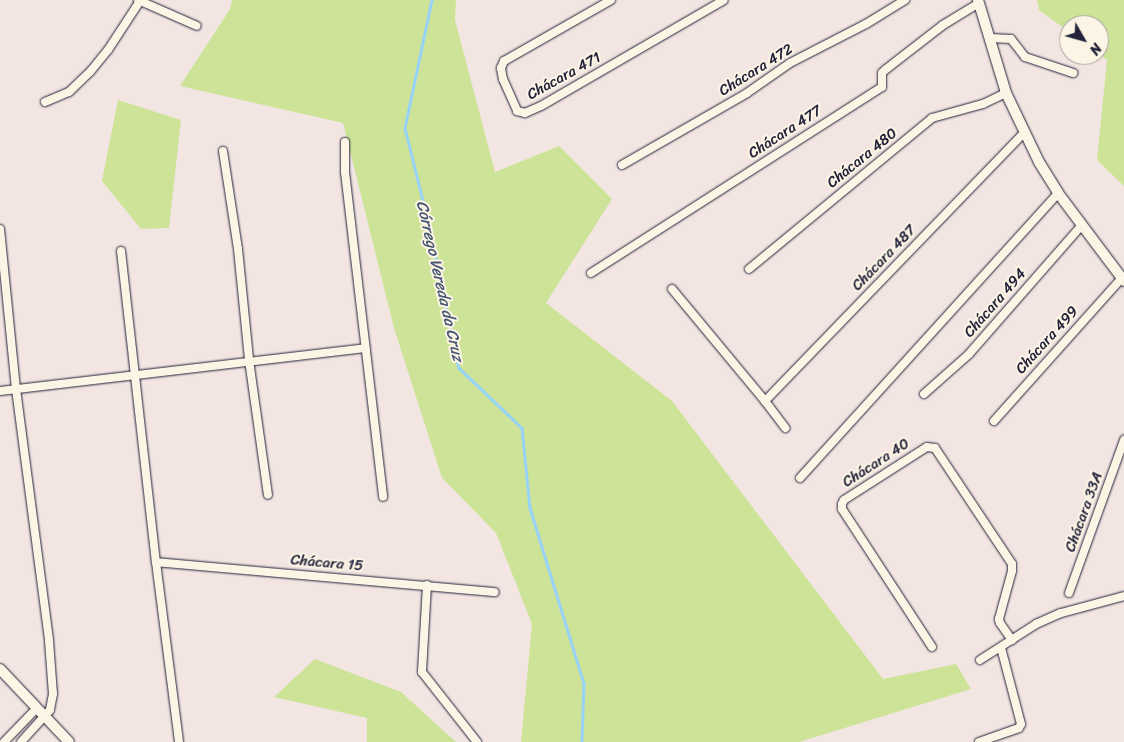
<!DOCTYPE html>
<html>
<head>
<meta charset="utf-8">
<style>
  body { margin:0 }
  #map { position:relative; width:1124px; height:742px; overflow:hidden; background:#f3e6e2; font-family:Sriracha,sans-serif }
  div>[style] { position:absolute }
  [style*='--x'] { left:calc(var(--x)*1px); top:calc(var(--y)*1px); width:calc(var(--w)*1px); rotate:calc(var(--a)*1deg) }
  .green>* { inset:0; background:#cde398 }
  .stream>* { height:2.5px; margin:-1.25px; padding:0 1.25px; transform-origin:1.25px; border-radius:1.25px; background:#97d3f8 }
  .roads { filter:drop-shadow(0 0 1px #22223b) drop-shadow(0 0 1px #22223b) }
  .street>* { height:8px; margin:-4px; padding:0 4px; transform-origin:4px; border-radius:4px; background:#fcf5e5 }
  .secondary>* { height:10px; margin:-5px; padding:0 5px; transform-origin:5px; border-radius:5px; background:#fcf5e5 }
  span { translate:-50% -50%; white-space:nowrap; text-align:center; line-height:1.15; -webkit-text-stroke:4px #fcf5e5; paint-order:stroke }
  .street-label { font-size:15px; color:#22223b }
  .water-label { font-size:16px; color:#455774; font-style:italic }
  .north { position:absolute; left:1059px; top:15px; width:50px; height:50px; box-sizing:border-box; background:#fcf5e5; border:1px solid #a5a1a1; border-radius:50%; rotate:128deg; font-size:14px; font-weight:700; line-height:20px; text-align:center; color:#22223b }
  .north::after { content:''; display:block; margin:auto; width:18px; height:22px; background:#22223b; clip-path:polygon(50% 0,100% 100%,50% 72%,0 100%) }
</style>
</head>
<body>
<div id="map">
  <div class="green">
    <i style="clip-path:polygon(232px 0,456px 0,455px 20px,495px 172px,559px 146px,612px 199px,546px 303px,672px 401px,883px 679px,956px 664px,971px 689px,799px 742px,521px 742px,532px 624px,496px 533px,442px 478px,394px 328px,343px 123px,180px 86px,230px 9px)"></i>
    <i style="clip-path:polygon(1037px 0,1124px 0,1124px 186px,1097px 160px,1107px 60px,1099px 54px,1099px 25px,1069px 25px,1069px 32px,1039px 10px)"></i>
    <i style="clip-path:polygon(118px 100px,181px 120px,169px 228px,141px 229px,102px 181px)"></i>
    <i style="clip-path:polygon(315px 659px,401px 692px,456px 742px,367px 742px,367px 718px,274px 697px)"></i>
  </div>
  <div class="stream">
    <i style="--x:432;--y:0;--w:131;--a:101.9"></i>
    <i style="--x:405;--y:128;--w:100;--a:76.1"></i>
    <i style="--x:429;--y:225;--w:146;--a:78.2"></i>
    <i style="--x:459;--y:368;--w:87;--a:43.6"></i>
    <i style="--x:522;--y:428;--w:80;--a:84.3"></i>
    <i style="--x:530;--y:508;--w:184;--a:72.9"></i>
    <i style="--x:584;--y:684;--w:58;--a:92"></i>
  </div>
  <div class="roads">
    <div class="street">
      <i style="--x:138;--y:0;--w:64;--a:23.8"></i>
      <i style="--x:611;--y:0;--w:123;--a:150.3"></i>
      <i style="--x:504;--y:61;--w:8;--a:113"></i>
      <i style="--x:501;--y:68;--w:11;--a:80"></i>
      <i style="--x:503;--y:79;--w:35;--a:66"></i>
      <i style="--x:517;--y:111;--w:8;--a:14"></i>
      <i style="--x:525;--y:113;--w:17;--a:-24"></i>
      <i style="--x:541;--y:106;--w:211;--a:-30.1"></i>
      <i style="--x:990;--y:38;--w:21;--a:3"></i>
      <i style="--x:1011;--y:39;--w:23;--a:52"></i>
      <i style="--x:1025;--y:57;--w:51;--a:18.4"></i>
      <i style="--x:45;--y:102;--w:26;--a:-23"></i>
      <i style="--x:69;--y:92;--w:29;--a:-44"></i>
      <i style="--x:90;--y:72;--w:28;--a:-51"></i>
      <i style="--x:108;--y:50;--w:59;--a:-56.9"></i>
      <i style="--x:345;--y:142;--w:30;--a:90"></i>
      <i style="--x:345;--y:172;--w:327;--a:83.3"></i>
      <i style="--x:223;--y:151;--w:99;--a:81.3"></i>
      <i style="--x:238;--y:249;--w:112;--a:84.3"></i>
      <i style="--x:249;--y:360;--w:136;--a:82"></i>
      <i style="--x:622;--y:165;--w:144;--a:-29.9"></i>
      <i style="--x:747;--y:93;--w:52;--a:-34.9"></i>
      <i style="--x:790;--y:63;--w:85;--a:-27.2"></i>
      <i style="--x:866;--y:24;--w:46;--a:-31.6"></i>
      <i style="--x:0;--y:229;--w:161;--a:84.3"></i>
      <i style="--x:16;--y:389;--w:254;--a:82.5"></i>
      <i style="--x:49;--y:641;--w:53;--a:85.7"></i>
      <i style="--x:53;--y:694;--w:16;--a:101"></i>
      <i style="--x:50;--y:710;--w:43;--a:132.2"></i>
      <i style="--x:121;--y:251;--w:313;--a:83.6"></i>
      <i style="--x:156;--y:562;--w:181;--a:82.7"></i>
      <i style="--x:749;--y:269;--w:237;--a:-39.5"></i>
      <i style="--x:932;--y:118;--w:53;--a:-15.4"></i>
      <i style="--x:983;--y:104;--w:25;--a:-26"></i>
      <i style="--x:591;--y:273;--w:345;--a:-32.6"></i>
      <i style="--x:882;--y:87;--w:14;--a:-90"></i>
      <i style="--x:882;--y:73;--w:4;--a:-45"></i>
      <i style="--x:885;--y:70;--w:73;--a:-37.8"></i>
      <i style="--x:943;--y:25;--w:42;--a:-31.4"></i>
      <i style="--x:672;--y:289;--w:146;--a:50.3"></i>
      <i style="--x:765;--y:401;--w:373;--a:-46"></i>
      <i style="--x:0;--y:391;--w:368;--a:-6.7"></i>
      <i style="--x:924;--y:394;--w:60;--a:-41.6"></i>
      <i style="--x:969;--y:354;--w:171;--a:-48.8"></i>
      <i style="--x:765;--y:401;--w:34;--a:53"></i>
      <i style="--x:994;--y:421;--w:192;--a:-48.2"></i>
      <i style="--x:800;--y:478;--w:384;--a:-47.8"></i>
      <i style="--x:156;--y:562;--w:340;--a:5.1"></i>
      <i style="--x:427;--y:585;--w:87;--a:93.3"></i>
      <i style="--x:422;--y:672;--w:89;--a:51.8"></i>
      <i style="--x:1069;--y:593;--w:163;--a:-70.2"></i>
      <i style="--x:932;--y:647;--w:165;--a:-123.1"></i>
      <i style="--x:842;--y:509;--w:5;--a:-90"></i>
      <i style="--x:842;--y:504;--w:4;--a:-63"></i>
      <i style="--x:844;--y:500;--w:98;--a:-32.6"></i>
      <i style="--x:927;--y:447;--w:8;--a:7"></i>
      <i style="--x:935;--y:448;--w:139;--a:56.4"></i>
      <i style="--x:1012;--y:564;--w:7;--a:90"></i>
      <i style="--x:1012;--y:571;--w:50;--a:105.2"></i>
      <i style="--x:999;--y:619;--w:4;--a:76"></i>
      <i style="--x:1000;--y:623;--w:21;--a:55"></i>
      <i style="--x:980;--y:660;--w:67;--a:-32.7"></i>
      <i style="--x:1036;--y:624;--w:27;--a:-24"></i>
      <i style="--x:1061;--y:613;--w:65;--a:-15.1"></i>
      <i style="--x:4;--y:742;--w:47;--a:-45.9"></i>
      <i style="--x:979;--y:742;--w:42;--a:-19.3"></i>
      <i style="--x:1019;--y:728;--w:4;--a:-63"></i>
      <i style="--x:1021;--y:724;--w:79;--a:-104.7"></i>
    </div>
    <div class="secondary">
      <i style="--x:978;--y:0;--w:97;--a:73.2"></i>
      <i style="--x:1006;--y:93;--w:76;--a:64.4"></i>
      <i style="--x:1039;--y:162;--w:36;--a:58"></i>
      <i style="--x:1058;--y:193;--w:110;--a:53.1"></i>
      <i style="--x:0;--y:669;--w:100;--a:46.6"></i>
    </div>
  </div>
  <div class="street-label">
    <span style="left:756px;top:70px;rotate:-32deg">Chácara 472</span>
    <span style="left:564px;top:76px;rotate:-29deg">Chácara 471</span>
    <span style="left:785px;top:132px;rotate:-33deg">Chácara 477</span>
    <span style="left:862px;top:158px;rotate:-39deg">Chácara 480</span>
    <span style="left:884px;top:258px;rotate:-46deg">Chácara 487</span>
    <span style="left:995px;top:303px;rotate:-49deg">Chácara 494</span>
    <span style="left:1047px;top:340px;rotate:-48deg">Chácara 499</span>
    <span style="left:876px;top:463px;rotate:-33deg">Chácara 40</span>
    <span style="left:1084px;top:512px;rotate:-70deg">Chácara 33A</span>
    <span style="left:327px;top:563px;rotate:5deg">Chácara 15</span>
  </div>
  <div class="water-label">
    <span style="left:440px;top:281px;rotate:77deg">Córrego Vereda da Cruz</span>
  </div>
  <div class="north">N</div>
</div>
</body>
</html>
